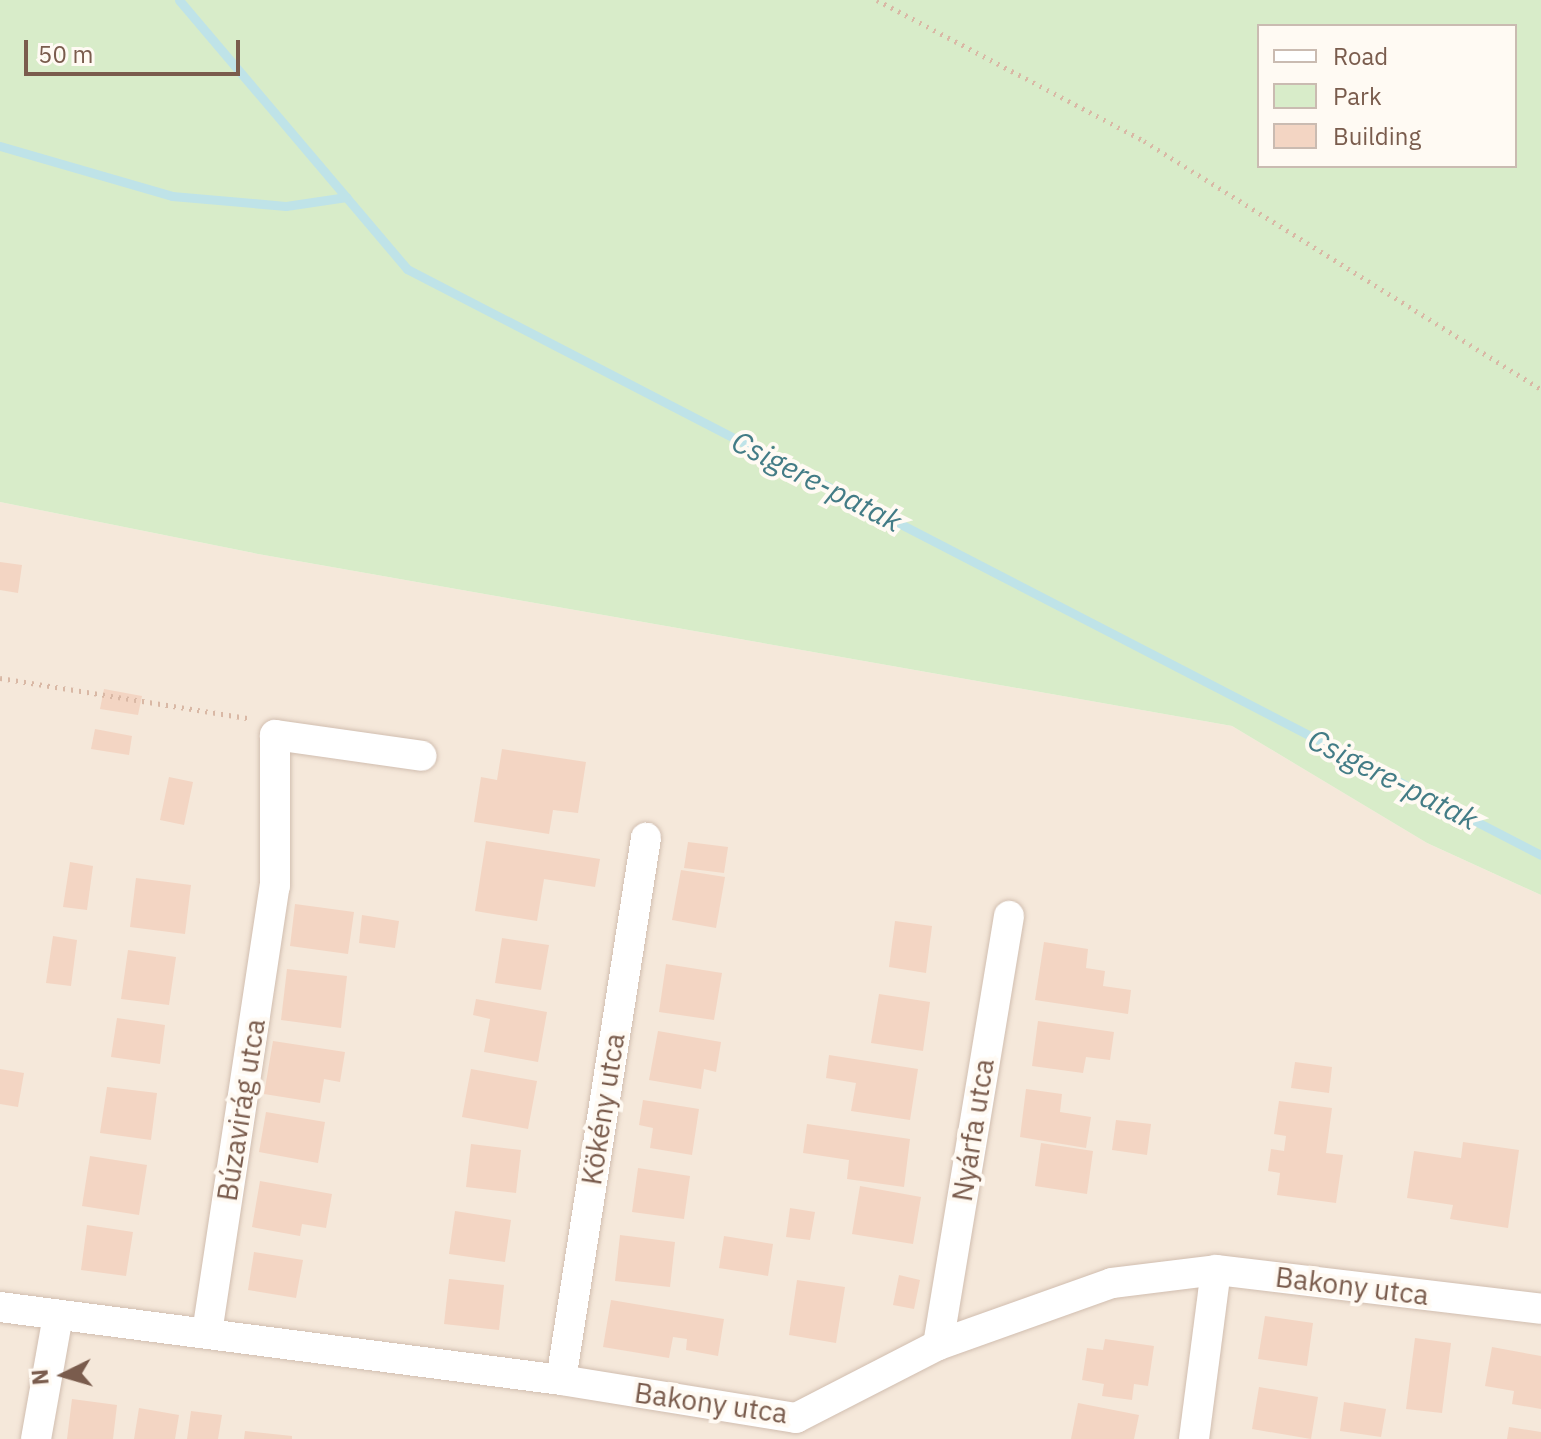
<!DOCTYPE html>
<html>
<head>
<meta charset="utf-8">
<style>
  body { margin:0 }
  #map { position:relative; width:1541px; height:1439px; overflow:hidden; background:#fdf6ec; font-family:"IBM Plex Sans",sans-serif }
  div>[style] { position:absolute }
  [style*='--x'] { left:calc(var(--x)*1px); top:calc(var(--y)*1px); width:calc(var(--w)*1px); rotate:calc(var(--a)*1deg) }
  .residential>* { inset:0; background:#f5e8da }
  .green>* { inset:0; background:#d8ecc9 }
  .stream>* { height:9px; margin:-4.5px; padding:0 4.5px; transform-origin:4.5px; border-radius:4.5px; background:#bfe3e8 }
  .building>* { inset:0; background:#f3d5c3 }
  .path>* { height:5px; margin-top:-2.5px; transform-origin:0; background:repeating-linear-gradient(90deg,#d9b8a5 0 2px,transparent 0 8px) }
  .roads { filter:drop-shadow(0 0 2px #d1beb0) drop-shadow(0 0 2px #d1beb0) }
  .minor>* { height:30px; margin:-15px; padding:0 15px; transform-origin:15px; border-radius:15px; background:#fff }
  span { translate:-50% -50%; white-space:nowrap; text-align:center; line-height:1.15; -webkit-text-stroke:8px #fffaf3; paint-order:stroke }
  .street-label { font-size:28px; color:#7a5c4d }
  .water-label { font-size:30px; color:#437c86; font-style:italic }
  .legend { position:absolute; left:1257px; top:24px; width:260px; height:144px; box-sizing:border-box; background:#fffaf3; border:2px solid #cabbb1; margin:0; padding:10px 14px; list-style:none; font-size:24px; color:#7a5c4d }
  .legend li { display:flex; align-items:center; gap:16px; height:40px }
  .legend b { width:40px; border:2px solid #cabbb1 }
  .north { position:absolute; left:24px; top:1335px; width:80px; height:80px; -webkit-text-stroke:6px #fffaf3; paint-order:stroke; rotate:265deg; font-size:22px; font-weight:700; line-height:32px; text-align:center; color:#7a5c4d }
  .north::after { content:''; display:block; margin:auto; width:28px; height:36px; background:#7a5c4d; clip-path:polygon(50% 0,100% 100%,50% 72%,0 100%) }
  .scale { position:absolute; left:24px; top:40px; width:216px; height:36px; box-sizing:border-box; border:4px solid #7a5c4d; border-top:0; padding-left:10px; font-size:24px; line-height:28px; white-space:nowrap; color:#7a5c4d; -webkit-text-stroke:6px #fffaf3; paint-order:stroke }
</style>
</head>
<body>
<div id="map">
  <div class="residential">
    <i style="clip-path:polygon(0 502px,258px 554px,1232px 726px,1427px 843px,1541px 895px,1541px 1439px,0 1439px)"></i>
  </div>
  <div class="green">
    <i style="clip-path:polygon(evenodd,0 0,1541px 0,1541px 895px,1427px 843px,1232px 726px,258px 554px,0 502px,0 0,1259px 26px,1515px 26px,1515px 166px,1259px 166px,1259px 26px)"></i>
  </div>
  <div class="stream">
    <i style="--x:179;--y:0;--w:353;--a:49.7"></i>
    <i style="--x:407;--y:269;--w:1276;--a:27.33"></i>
    <i style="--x:0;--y:146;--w:179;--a:16.2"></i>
    <i style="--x:172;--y:196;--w:114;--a:5"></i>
    <i style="--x:286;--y:206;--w:61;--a:-8.5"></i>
  </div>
  <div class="building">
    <i style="clip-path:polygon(0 562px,22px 565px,18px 593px,0 590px)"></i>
    <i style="clip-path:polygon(104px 689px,142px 696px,138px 715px,100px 709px)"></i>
    <i style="clip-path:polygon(95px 729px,132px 736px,129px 755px,91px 749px)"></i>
    <i style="clip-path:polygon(502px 749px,586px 762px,578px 813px,553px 810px,549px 834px,474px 822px,481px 777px,497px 780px)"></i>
    <i style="clip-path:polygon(169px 777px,193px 782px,184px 825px,160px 820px)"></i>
    <i style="clip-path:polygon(486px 841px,600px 859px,595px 887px,544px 879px,537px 921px,475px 911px)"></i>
    <i style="clip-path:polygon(688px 842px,728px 847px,724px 873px,684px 868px)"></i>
    <i style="clip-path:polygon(70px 862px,93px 866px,87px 910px,63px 907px)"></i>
    <i style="clip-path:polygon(681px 870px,725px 877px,716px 928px,672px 920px)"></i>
    <i style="clip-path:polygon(136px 878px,191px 885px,185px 934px,130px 927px)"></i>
    <i style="clip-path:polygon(295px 904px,354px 912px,348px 954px,290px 946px)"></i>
    <i style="clip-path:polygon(362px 915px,399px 921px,395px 948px,359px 943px)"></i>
    <i style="clip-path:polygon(895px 921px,932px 926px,926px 973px,889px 967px)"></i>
    <i style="clip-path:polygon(53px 936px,77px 940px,71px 986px,46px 983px)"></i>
    <i style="clip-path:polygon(502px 938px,549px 945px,541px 990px,495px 983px)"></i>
    <i style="clip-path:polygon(1044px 942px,1088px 949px,1086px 968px,1105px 971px,1103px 986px,1131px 990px,1128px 1014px,1035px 1000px)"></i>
    <i style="clip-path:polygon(128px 950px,176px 957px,169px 1005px,121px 999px)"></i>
    <i style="clip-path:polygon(666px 964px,722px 973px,714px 1020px,659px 1012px)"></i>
    <i style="clip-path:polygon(287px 969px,347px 976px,341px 1028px,281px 1020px)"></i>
    <i style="clip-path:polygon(879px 994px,930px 1002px,923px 1051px,871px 1043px)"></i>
    <i style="clip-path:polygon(476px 999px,547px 1012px,538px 1062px,484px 1052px,490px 1019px,473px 1015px)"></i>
    <i style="clip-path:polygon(117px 1018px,165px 1025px,160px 1064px,111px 1057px)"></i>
    <i style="clip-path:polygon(1038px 1021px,1114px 1032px,1110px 1060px,1086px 1057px,1083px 1073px,1032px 1066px)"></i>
    <i style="clip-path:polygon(658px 1031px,721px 1042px,716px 1072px,704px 1069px,701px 1089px,649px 1080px)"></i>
    <i style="clip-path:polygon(273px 1041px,345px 1052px,340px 1082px,324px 1079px,320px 1103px,264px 1094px)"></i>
    <i style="clip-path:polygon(829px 1055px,918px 1069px,910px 1120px,851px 1111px,856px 1083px,826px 1078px)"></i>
    <i style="clip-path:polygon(1295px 1062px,1332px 1067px,1329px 1093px,1291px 1088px)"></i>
    <i style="clip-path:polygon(0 1069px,24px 1073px,18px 1107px,0 1104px)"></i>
    <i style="clip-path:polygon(471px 1069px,537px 1081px,528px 1129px,462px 1117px)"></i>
    <i style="clip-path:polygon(107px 1087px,157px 1093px,151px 1140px,100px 1133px)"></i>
    <i style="clip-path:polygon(1026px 1089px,1062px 1094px,1060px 1112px,1091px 1117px,1086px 1148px,1020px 1137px)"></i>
    <i style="clip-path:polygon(643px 1100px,699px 1109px,692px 1155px,650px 1148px,653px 1128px,639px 1125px)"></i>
    <i style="clip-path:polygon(1279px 1101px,1332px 1108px,1326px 1153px,1343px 1155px,1336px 1203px,1277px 1195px,1280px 1173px,1268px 1171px,1271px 1149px,1284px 1151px,1286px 1136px,1274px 1134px)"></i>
    <i style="clip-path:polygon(266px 1112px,325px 1122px,318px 1163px,259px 1152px)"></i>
    <i style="clip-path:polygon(1116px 1120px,1151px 1124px,1147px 1155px,1112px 1150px)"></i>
    <i style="clip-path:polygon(807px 1124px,910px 1139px,904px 1187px,847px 1179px,849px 1160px,803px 1153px)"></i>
    <i style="clip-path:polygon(1463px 1142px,1519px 1150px,1508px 1228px,1450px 1219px,1453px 1205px,1407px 1198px,1414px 1151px,1461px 1158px)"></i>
    <i style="clip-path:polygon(1041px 1143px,1093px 1151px,1087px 1194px,1035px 1186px)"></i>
    <i style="clip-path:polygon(471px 1144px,521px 1150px,516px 1193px,466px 1187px)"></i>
    <i style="clip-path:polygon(90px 1156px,147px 1165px,139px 1215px,82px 1206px)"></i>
    <i style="clip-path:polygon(638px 1168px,690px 1176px,684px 1219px,632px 1212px)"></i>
    <i style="clip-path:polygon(260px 1181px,332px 1194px,326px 1228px,302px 1224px,300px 1236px,252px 1227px)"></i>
    <i style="clip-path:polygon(860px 1186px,921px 1197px,913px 1244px,852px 1234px)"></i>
    <i style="clip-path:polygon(790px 1208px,815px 1212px,810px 1240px,786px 1237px)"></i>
    <i style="clip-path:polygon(455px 1211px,511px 1220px,505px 1262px,449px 1254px)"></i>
    <i style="clip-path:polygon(87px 1225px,133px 1232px,126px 1276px,81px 1270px)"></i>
    <i style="clip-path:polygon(620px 1235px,675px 1242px,670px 1287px,615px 1281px)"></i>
    <i style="clip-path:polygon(724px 1236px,773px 1244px,768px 1276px,719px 1268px)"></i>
    <i style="clip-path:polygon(254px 1252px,303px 1260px,296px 1298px,248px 1290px)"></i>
    <i style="clip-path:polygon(899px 1275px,920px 1280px,914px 1309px,893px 1305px)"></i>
    <i style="clip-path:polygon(449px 1279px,504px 1285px,499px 1330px,444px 1324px)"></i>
    <i style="clip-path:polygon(797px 1280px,845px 1287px,836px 1343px,789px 1335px)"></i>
    <i style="clip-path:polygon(611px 1300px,724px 1319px,718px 1356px,686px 1350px,687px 1339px,673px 1337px,669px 1358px,603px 1347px)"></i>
    <i style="clip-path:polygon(1265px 1316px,1313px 1323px,1307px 1366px,1258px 1359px)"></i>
    <i style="clip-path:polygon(1415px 1338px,1451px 1343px,1442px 1413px,1406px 1409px)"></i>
    <i style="clip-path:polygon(1105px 1339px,1154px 1346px,1148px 1386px,1134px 1384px,1132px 1400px,1102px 1396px,1104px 1384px,1082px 1380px,1087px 1348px,1103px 1350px)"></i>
    <i style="clip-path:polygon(1492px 1347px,1541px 1356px,1541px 1409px,1512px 1404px,1514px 1391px,1485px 1386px)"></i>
    <i style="clip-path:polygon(1259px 1387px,1318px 1397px,1311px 1439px,1252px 1429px)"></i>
    <i style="clip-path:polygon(72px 1399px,117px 1405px,113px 1439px,67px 1439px)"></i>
    <i style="clip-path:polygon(1344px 1402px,1386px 1409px,1381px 1437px,1340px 1431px)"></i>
    <i style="clip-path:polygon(1078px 1403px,1139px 1415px,1134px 1439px,1071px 1439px)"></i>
    <i style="clip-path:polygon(139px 1408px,179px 1415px,175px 1439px,134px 1439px)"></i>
    <i style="clip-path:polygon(191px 1411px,222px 1415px,218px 1439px,187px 1439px)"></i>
    <i style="clip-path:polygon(1509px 1427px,1541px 1432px,1541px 1439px,1507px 1439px)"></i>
    <i style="clip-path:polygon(245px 1431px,292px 1436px,292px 1439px,244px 1439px)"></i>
  </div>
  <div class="path">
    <i style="--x:877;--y:0;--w:302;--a:27.8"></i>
    <i style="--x:1144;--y:141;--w:468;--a:32"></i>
    <i style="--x:0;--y:678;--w:255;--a:9.2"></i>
  </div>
  <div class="roads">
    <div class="minor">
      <i style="--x:0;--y:1307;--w:566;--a:7.41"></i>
      <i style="--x:561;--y:1380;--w:238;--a:9.2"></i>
      <i style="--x:796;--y:1418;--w:160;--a:-27.2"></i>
      <i style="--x:938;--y:1345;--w:185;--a:-19.6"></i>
      <i style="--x:1112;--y:1283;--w:105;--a:-7.1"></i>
      <i style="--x:1216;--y:1270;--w:327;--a:6.8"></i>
      <i style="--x:207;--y:1333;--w:452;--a:-81.4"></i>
      <i style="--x:275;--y:886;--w:151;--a:-90"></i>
      <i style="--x:275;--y:735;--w:148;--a:8.1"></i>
      <i style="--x:938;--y:1345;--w:435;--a:-80.6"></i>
      <i style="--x:561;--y:1380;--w:549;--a:-81.09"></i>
      <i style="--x:36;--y:1439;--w:126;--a:-79.9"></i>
      <i style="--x:1194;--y:1439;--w:170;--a:-82.6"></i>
    </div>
  </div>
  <div class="street-label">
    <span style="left:603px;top:1109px;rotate:-81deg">Kökény utca</span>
    <span style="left:241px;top:1110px;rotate:-81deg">Búzavirág utca</span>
    <span style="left:973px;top:1130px;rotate:-81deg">Nyárfa utca</span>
    <span style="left:1352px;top:1286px;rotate:7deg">Bakony utca</span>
    <span style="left:711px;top:1403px;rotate:8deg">Bakony utca</span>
  </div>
  <div class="water-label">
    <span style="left:817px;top:481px;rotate:27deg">Csigere-patak</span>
    <span style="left:1393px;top:779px;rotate:27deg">Csigere-patak</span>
  </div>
  <ul class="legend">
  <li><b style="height:10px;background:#fff"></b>Road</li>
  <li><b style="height:22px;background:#d8ecc9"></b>Park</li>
  <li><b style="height:22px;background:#f3d5c3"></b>Building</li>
  </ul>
  <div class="north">N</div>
  <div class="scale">50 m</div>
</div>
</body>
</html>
